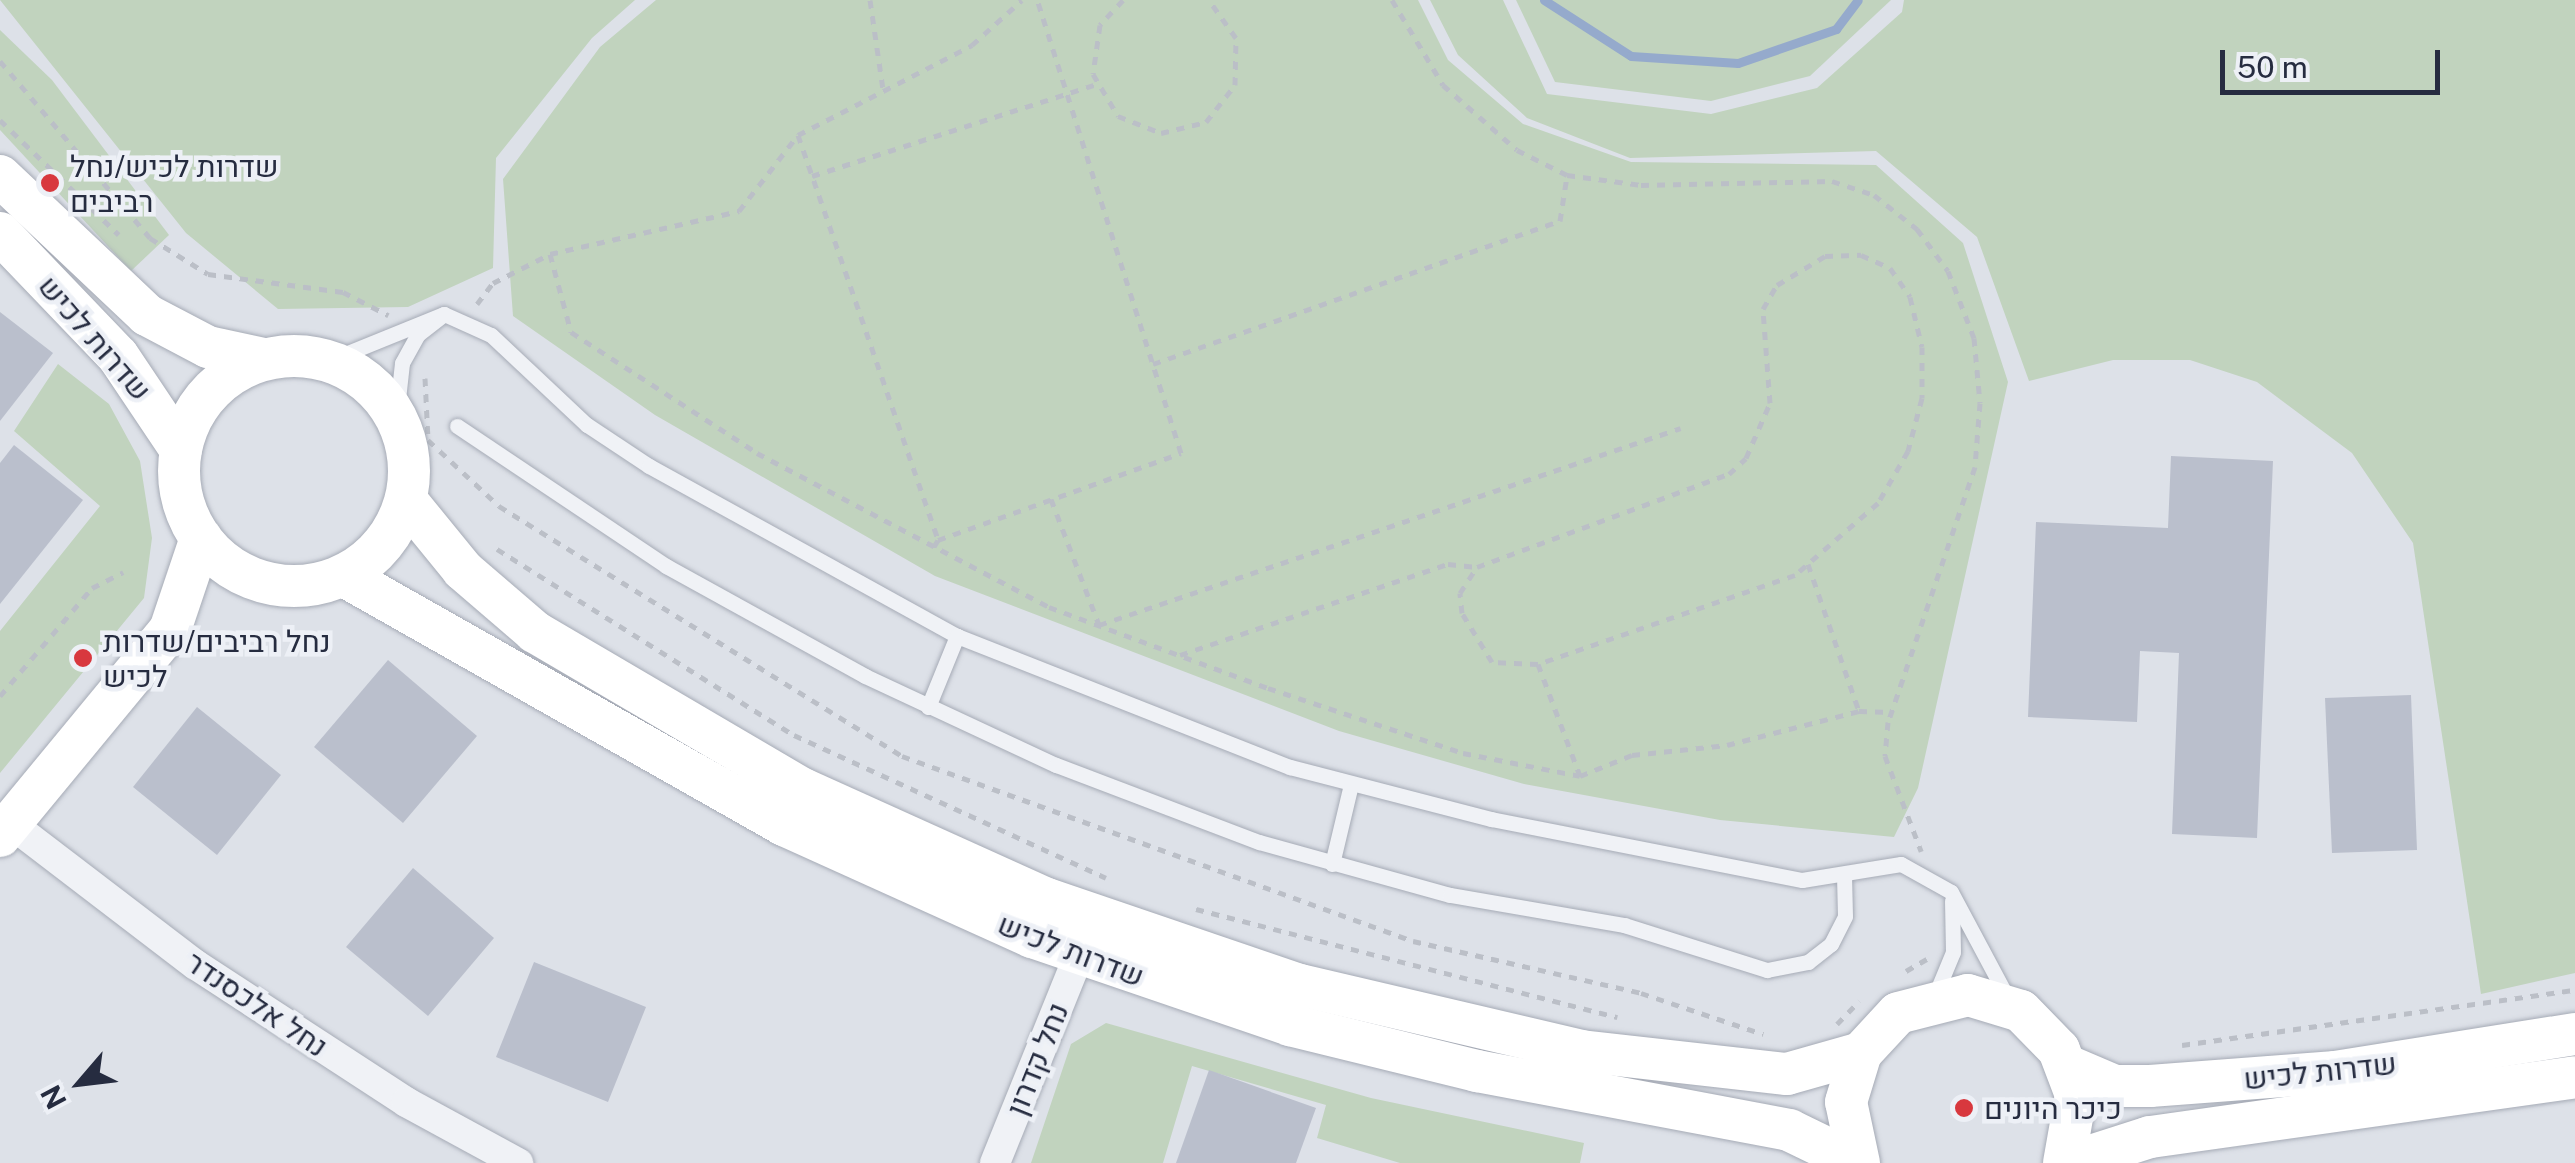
<!DOCTYPE html>
<html>
<head>
<meta charset="utf-8">
<style>
  body { margin:0 }
  #map { position:relative; width:2575px; height:1163px; overflow:hidden; background:#dde1e8; font-family:"Public Sans",Heebo,sans-serif }
  div>[style] { position:absolute }
  [style*='--x'] { left:calc(var(--x)*1px); top:calc(var(--y)*1px); width:calc(var(--w)*1px); rotate:calc(var(--a)*1deg) }
  .green>* { inset:0; background:#c1d3be }
  .stream>* { height:9px; margin:-4.5px; padding:0 4.5px; transform-origin:4.5px; border-radius:4.5px; background:#95aacc }
  .building>* { inset:0; background:#babfcc }
  .path>* { height:5px; margin-top:-2.5px; transform-origin:0; background:repeating-linear-gradient(90deg,#bbbfc7 0 8px,transparent 0 16px) }
  .roads { filter:drop-shadow(0 0 2px #a6abb6) drop-shadow(0 0 2px #a6abb6) }
  .lane>* { height:15px; margin:-7.5px; padding:0 7.5px; transform-origin:7.5px; border-radius:7.5px; background:#f0f2f6 }
  .street>* { height:30px; margin:-15px; padding:0 15px; transform-origin:15px; border-radius:15px; background:#f0f2f6 }
  .secondary>* { height:42px; margin:-21px; padding:0 21px; transform-origin:21px; border-radius:21px; background:#fff }
  .secondary>.ring { margin:-21px; padding:0; box-sizing:content-box; background:none; border:42px solid #fff; border-radius:50% }
  .dots>* { width:28px; height:28px; translate:-50% -50%; box-sizing:border-box; border:5px solid #edf0f6; border-radius:50% }
  span { translate:-50% -50%; white-space:nowrap; text-align:center; line-height:1.15; -webkit-text-stroke:9px #edf0f6; paint-order:stroke }
  .poi-label { font-size:30px; color:#262c40 }
  .left { translate:0 -50%; text-align:left }
  .street-label { font-size:30px; color:#262c40 }
  .north { position:absolute; left:30px; top:1033px; width:100px; height:100px; -webkit-text-stroke:8px #edf0f6; paint-order:stroke; rotate:242deg; font-size:28px; font-weight:700; line-height:40px; text-align:center; color:#262c40 }
  .north::after { content:''; display:block; margin:auto; width:35px; height:45px; background:#262c40; clip-path:polygon(50% 0,100% 100%,50% 72%,0 100%) }
  .scale { position:absolute; left:2220px; top:50px; width:220px; height:45px; box-sizing:border-box; border:5px solid #262c40; border-top:0; padding-left:12px; font-size:30px; line-height:35px; white-space:nowrap; color:#262c40; -webkit-text-stroke:8px #edf0f6; paint-order:stroke }
</style>
</head>
<body>
<div id="map">
  <div class="green">
    <i style="clip-path:polygon(0 0,635px 0,592px 38px,496px 158px,493px 268px,408px 307px,278px 309px,186px 233px)"></i>
    <i style="clip-path:polygon(656px 0,1418px 0,1448px 60px,1523px 124px,1631px 162px,1876px 165px,1963px 243px,2008px 382px,1918px 788px,1894px 837px,1720px 820px,1524px 784px,1339px 731px,935px 576px,655px 415px,513px 316px,503px 179px,600px 47px)"></i>
    <i style="clip-path:polygon(1430px 0,1503px 0,1547px 94px,1711px 114px,1817px 88px,1902px 12px,1904px 0,2575px 0,2575px 973px,2481px 994px,2413px 543px,2352px 453px,2257px 382px,2190px 360px,2113px 360px,2029px 381px,1977px 237px,1876px 151px,1630px 158px,1527px 118px,1458px 55px)"></i>
    <i style="clip-path:polygon(1516px 0,1891px 0,1810px 76px,1711px 101px,1555px 82px)"></i>
    <i style="clip-path:polygon(0 30px,52px 80px,169px 235px,131px 271px,0 130px)"></i>
    <i style="clip-path:polygon(58px 364px,109px 404px,140px 461px,152px 538px,144px 598px,0 773px,0 631px,100px 506px,14px 431px)"></i>
    <i style="clip-path:polygon(1106px 1023px,1371px 1098px,1584px 1143px,1580px 1163px,1400px 1163px,1317px 1138px,1326px 1105px,1192px 1066px,1163px 1163px,1031px 1163px,1071px 1044px)"></i>
  </div>
  <div class="stream">
    <i style="--x:1544;--y:0;--w:103;--a:32.8"></i>
    <i style="--x:1631;--y:56;--w:107;--a:3.7"></i>
    <i style="--x:1738;--y:63;--w:104;--a:-19.1"></i>
    <i style="--x:1836;--y:29;--w:36;--a:-53"></i>
  </div>
  <div class="building">
    <i style="clip-path:polygon(0 312px,53px 353px,0 421px)"></i>
    <i style="clip-path:polygon(14px 445px,83px 500px,0 604px,0 463px)"></i>
    <i style="clip-path:polygon(2171px 456px,2273px 461px,2257px 838px,2172px 834px,2179px 653px,2140px 651px,2137px 722px,2028px 717px,2036px 522px,2168px 528px)"></i>
    <i style="clip-path:polygon(388px 660px,477px 736px,403px 823px,314px 747px)"></i>
    <i style="clip-path:polygon(2411px 695px,2417px 850px,2332px 853px,2325px 698px)"></i>
    <i style="clip-path:polygon(197px 707px,281px 775px,217px 855px,133px 787px)"></i>
    <i style="clip-path:polygon(413px 868px,494px 938px,428px 1016px,346px 947px)"></i>
    <i style="clip-path:polygon(534px 962px,646px 1007px,608px 1102px,496px 1057px)"></i>
    <i style="clip-path:polygon(1209px 1070px,1316px 1108px,1296px 1163px,1176px 1163px)"></i>
  </div>
  <div class="path">
    <i style="--x:870;--y:0;--w:90;--a:81.7"></i>
    <i style="--x:1123;--y:0;--w:34;--a:133"></i>
    <i style="--x:1100;--y:25;--w:49;--a:98.1"></i>
    <i style="--x:1093;--y:74;--w:49;--a:59.2"></i>
    <i style="--x:1118;--y:116;--w:46;--a:21.6"></i>
    <i style="--x:1161;--y:133;--w:46;--a:-13.7"></i>
    <i style="--x:1206;--y:122;--w:47;--a:-51.9"></i>
    <i style="--x:1235;--y:85;--w:47;--a:-88.8"></i>
    <i style="--x:1236;--y:38;--w:47;--a:-125.4"></i>
    <i style="--x:1392;--y:0;--w:99;--a:59"></i>
    <i style="--x:1443;--y:85;--w:98;--a:41.3"></i>
    <i style="--x:1517;--y:150;--w:56;--a:26.6"></i>
    <i style="--x:1567;--y:175;--w:75;--a:7.7"></i>
    <i style="--x:1641;--y:185;--w:191;--a:-1.2"></i>
    <i style="--x:1832;--y:181;--w:44;--a:18.4"></i>
    <i style="--x:1874;--y:195;--w:55;--a:38.3"></i>
    <i style="--x:1917;--y:229;--w:52;--a:53.6"></i>
    <i style="--x:1948;--y:271;--w:72;--a:68.8"></i>
    <i style="--x:1974;--y:338;--w:65;--a:84.7"></i>
    <i style="--x:1980;--y:403;--w:64;--a:94.5"></i>
    <i style="--x:1975;--y:467;--w:269;--a:108.8"></i>
    <i style="--x:1888;--y:722;--w:34;--a:95"></i>
    <i style="--x:1885;--y:756;--w:102;--a:69.2"></i>
    <i style="--x:0;--y:61;--w:232;--a:49.7"></i>
    <i style="--x:150;--y:238;--w:68;--a:31.8"></i>
    <i style="--x:208;--y:274;--w:136;--a:7.6"></i>
    <i style="--x:343;--y:292;--w:51;--a:27.1"></i>
    <i style="--x:0;--y:120;--w:165;--a:44"></i>
    <i style="--x:798;--y:135;--w:429;--a:70.9"></i>
    <i style="--x:938;--y:540;--w:12;--a:121"></i>
    <i style="--x:812;--y:176;--w:299;--a:-17.9"></i>
    <i style="--x:550;--y:254;--w:81;--a:74.9"></i>
    <i style="--x:571;--y:332;--w:222;--a:33"></i>
    <i style="--x:757;--y:453;--w:330;--a:27.8"></i>
    <i style="--x:1049;--y:607;--w:233;--a:20.3"></i>
    <i style="--x:1268;--y:688;--w:206;--a:18.4"></i>
    <i style="--x:1463;--y:753;--w:119;--a:11.1"></i>
    <i style="--x:1580;--y:776;--w:56;--a:-22"></i>
    <i style="--x:1632;--y:755;--w:96;--a:-6"></i>
    <i style="--x:1727;--y:745;--w:136;--a:-14.4"></i>
    <i style="--x:1859;--y:711;--w:32;--a:2"></i>
    <i style="--x:1861;--y:255;--w:32;--a:24"></i>
    <i style="--x:1890;--y:268;--w:35;--a:55"></i>
    <i style="--x:1910;--y:297;--w:51;--a:76.5"></i>
    <i style="--x:1922;--y:347;--w:51;--a:90"></i>
    <i style="--x:1922;--y:398;--w:55;--a:104.8"></i>
    <i style="--x:1908;--y:451;--w:60;--a:120"></i>
    <i style="--x:1878;--y:503;--w:110;--a:139.1"></i>
    <i style="--x:1795;--y:575;--w:272;--a:160.9"></i>
    <i style="--x:1538;--y:664;--w:46;--a:-177.5"></i>
    <i style="--x:1492;--y:662;--w:57;--a:-121.5"></i>
    <i style="--x:1462;--y:613;--w:20;--a:-96"></i>
    <i style="--x:1460;--y:593;--w:31;--a:-57"></i>
    <i style="--x:1477;--y:567;--w:269;--a:-20.3"></i>
    <i style="--x:1729;--y:474;--w:23;--a:-43"></i>
    <i style="--x:1746;--y:458;--w:60;--a:-66.4"></i>
    <i style="--x:1770;--y:403;--w:94;--a:-94.3"></i>
    <i style="--x:1763;--y:309;--w:28;--a:-60"></i>
    <i style="--x:1777;--y:285;--w:56;--a:-31.1"></i>
    <i style="--x:1825;--y:256;--w:36;--a:-2"></i>
    <i style="--x:477;--y:304;--w:26;--a:-53"></i>
    <i style="--x:493;--y:283;--w:64;--a:-27"></i>
    <i style="--x:550;--y:254;--w:194;--a:-12.8"></i>
    <i style="--x:739;--y:211;--w:96;--a:-52.2"></i>
    <i style="--x:798;--y:135;--w:196;--a:-27.3"></i>
    <i style="--x:972;--y:45;--w:67;--a:-42"></i>
    <i style="--x:1153;--y:364;--w:431;--a:-19.4"></i>
    <i style="--x:1560;--y:221;--w:46;--a:-81.2"></i>
    <i style="--x:425;--y:378;--w:62;--a:87.2"></i>
    <i style="--x:428;--y:440;--w:97;--a:42.9"></i>
    <i style="--x:499;--y:506;--w:474;--a:31.8"></i>
    <i style="--x:902;--y:756;--w:543;--a:19.9"></i>
    <i style="--x:1413;--y:941;--w:234;--a:12.8"></i>
    <i style="--x:1641;--y:993;--w:129;--a:18.6"></i>
    <i style="--x:1051;--y:499;--w:135;--a:69.1"></i>
    <i style="--x:1099;--y:625;--w:614;--a:-18.7"></i>
    <i style="--x:938;--y:540;--w:258;--a:-19.7"></i>
    <i style="--x:1181;--y:453;--w:475;--a:-107.6"></i>
    <i style="--x:497;--y:549;--w:350;--a:32.1"></i>
    <i style="--x:794;--y:735;--w:343;--a:24.6"></i>
    <i style="--x:1808;--y:564;--w:156;--a:70.9"></i>
    <i style="--x:1180;--y:655;--w:283;--a:-18.8"></i>
    <i style="--x:1448;--y:564;--w:29;--a:6"></i>
    <i style="--x:1538;--y:664;--w:120;--a:69.4"></i>
    <i style="--x:0;--y:696;--w:142;--a:-49.6"></i>
    <i style="--x:92;--y:588;--w:35;--a:-27"></i>
    <i style="--x:1196;--y:909;--w:435;--a:14.4"></i>
    <i style="--x:1906;--y:971;--w:24;--a:-30"></i>
    <i style="--x:1837;--y:1024;--w:32;--a:-46"></i>
    <i style="--x:2182;--y:1045;--w:397;--a:-8"></i>
  </div>
  <div class="roads">
    <div class="lane">
      <i style="--x:444;--y:314;--w:51;--a:24.1"></i>
      <i style="--x:491;--y:335;--w:132;--a:43.2"></i>
      <i style="--x:587;--y:425;--w:74;--a:33.5"></i>
      <i style="--x:649;--y:466;--w:352;--a:28.9"></i>
      <i style="--x:957;--y:636;--w:358;--a:21.5"></i>
      <i style="--x:1290;--y:767;--w:208;--a:14.5"></i>
      <i style="--x:1491;--y:819;--w:317;--a:11.1"></i>
      <i style="--x:1802;--y:880;--w:100;--a:-9.2"></i>
      <i style="--x:1901;--y:864;--w:57;--a:29.2"></i>
      <i style="--x:1951;--y:892;--w:119;--a:61.9"></i>
      <i style="--x:328;--y:361;--w:125;--a:-22.1"></i>
      <i style="--x:444;--y:314;--w:33;--a:142"></i>
      <i style="--x:418;--y:334;--w:33;--a:119"></i>
      <i style="--x:402;--y:363;--w:54;--a:96.3"></i>
      <i style="--x:457;--y:426;--w:252;--a:33.8"></i>
      <i style="--x:666;--y:566;--w:227;--a:28.9"></i>
      <i style="--x:865;--y:676;--w:211;--a:25"></i>
      <i style="--x:1056;--y:765;--w:217;--a:20.8"></i>
      <i style="--x:1259;--y:842;--w:198;--a:15.5"></i>
      <i style="--x:1450;--y:895;--w:177;--a:9.8"></i>
      <i style="--x:1624;--y:925;--w:150;--a:17.5"></i>
      <i style="--x:1767;--y:970;--w:42;--a:-11"></i>
      <i style="--x:1808;--y:962;--w:29;--a:-38"></i>
      <i style="--x:1831;--y:944;--w:31;--a:-63"></i>
      <i style="--x:1845;--y:916;--w:41;--a:-91.4"></i>
      <i style="--x:928;--y:707;--w:77;--a:-67.8"></i>
      <i style="--x:1332;--y:864;--w:82;--a:-76.6"></i>
      <i style="--x:1936;--y:993;--w:44;--a:-67.5"></i>
      <i style="--x:1953;--y:952;--w:51;--a:-91.1"></i>
    </div>
    <div class="street">
      <i style="--x:10;--y:823;--w:234;--a:37.4"></i>
      <i style="--x:196;--y:965;--w:251;--a:33.1"></i>
      <i style="--x:406;--y:1102;--w:128;--a:28.6"></i>
      <i style="--x:995;--y:1163;--w:224;--a:-68"></i>
    </div>
    <div class="secondary">
      <i style="--x:0;--y:176;--w:202;--a:43.4"></i>
      <i style="--x:147;--y:315;--w:69;--a:27.7"></i>
      <i style="--x:208;--y:347;--w:57;--a:12.1"></i>
      <i style="--x:0;--y:233;--w:170;--a:46.2"></i>
      <i style="--x:118;--y:356;--w:113;--a:56.2"></i>
      <i class="ring" style="left:179px;top:356px;width:188px;height:188px"></i>
      <i style="--x:406;--y:500;--w:90;--a:50.8"></i>
      <i style="--x:463;--y:570;--w:95;--a:40.7"></i>
      <i style="--x:535;--y:632;--w:311;--a:30.4"></i>
      <i style="--x:803;--y:789;--w:268;--a:24.3"></i>
      <i style="--x:1047;--y:899;--w:267;--a:18.8"></i>
      <i style="--x:1300;--y:985;--w:289;--a:13.2"></i>
      <i style="--x:1581;--y:1051;--w:207;--a:6.4"></i>
      <i style="--x:1787;--y:1074;--w:77;--a:-15.8"></i>
      <i style="--x:344;--y:576;--w:506;--a:29.51"></i>
      <i style="--x:784;--y:825;--w:272;--a:24.3"></i>
      <i style="--x:1032;--y:937;--w:273;--a:18.8"></i>
      <i style="--x:1290;--y:1025;--w:193;--a:13.8"></i>
      <i style="--x:1477;--y:1071;--w:318;--a:10.7"></i>
      <i style="--x:1789;--y:1130;--w:76;--a:25.9"></i>
      <i style="--x:0;--y:836;--w:267;--a:-50.5"></i>
      <i style="--x:170;--y:630;--w:97;--a:-71.4"></i>
      <i style="--x:2068;--y:1066;--w:51;--a:23.1"></i>
      <i style="--x:2115;--y:1086;--w:35;--a:0"></i>
      <i style="--x:2150;--y:1086;--w:186;--a:-4.3"></i>
      <i style="--x:2335;--y:1072;--w:243;--a:-9"></i>
      <i style="--x:1859;--y:1163;--w:62;--a:-102"></i>
      <i style="--x:1846;--y:1102;--w:51;--a:-73"></i>
      <i style="--x:1861;--y:1053;--w:54;--a:-47.2"></i>
      <i style="--x:1898;--y:1013;--w:72;--a:-14.4"></i>
      <i style="--x:1968;--y:995;--w:55;--a:16.8"></i>
      <i style="--x:2021;--y:1011;--w:54;--a:45.7"></i>
      <i style="--x:2059;--y:1050;--w:48;--a:69.3"></i>
      <i style="--x:2076;--y:1095;--w:69;--a:100"></i>
      <i style="--x:2069;--y:1163;--w:85;--a:-17.8"></i>
      <i style="--x:2150;--y:1137;--w:429;--a:-8"></i>
    </div>
  </div>
  <div class="dots">
    <i style="left:50px;top:183px;background:#d8383e"></i>
    <i style="left:83px;top:658px;background:#d8383e"></i>
    <i style="left:1964px;top:1108px;background:#d8383e"></i>
  </div>
  <div class="poi-label">
    <span class="left" style="left:70px;top:183px">שדרות לכיש/נחל<br>רביבים</span>
    <span class="left" style="left:103px;top:658px">נחל רביבים/שדרות<br>לכיש</span>
    <span class="left" style="left:1984px;top:1108px">כיכר היונים</span>
  </div>
  <div class="street-label">
    <span style="left:95px;top:338px;rotate:49deg">שדרות לכיש</span>
    <span style="left:1071px;top:950px;rotate:21deg">שדרות לכיש</span>
    <span style="left:257px;top:1004px;rotate:34deg">נחל אלכסנדר</span>
    <span style="left:1037px;top:1059px;rotate:-68deg">נחל קדרון</span>
    <span style="left:2320px;top:1071px;rotate:-6deg">שדרות לכיש</span>
  </div>
  <div class="north">N</div>
  <div class="scale">50 m</div>
</div>
</body>
</html>
